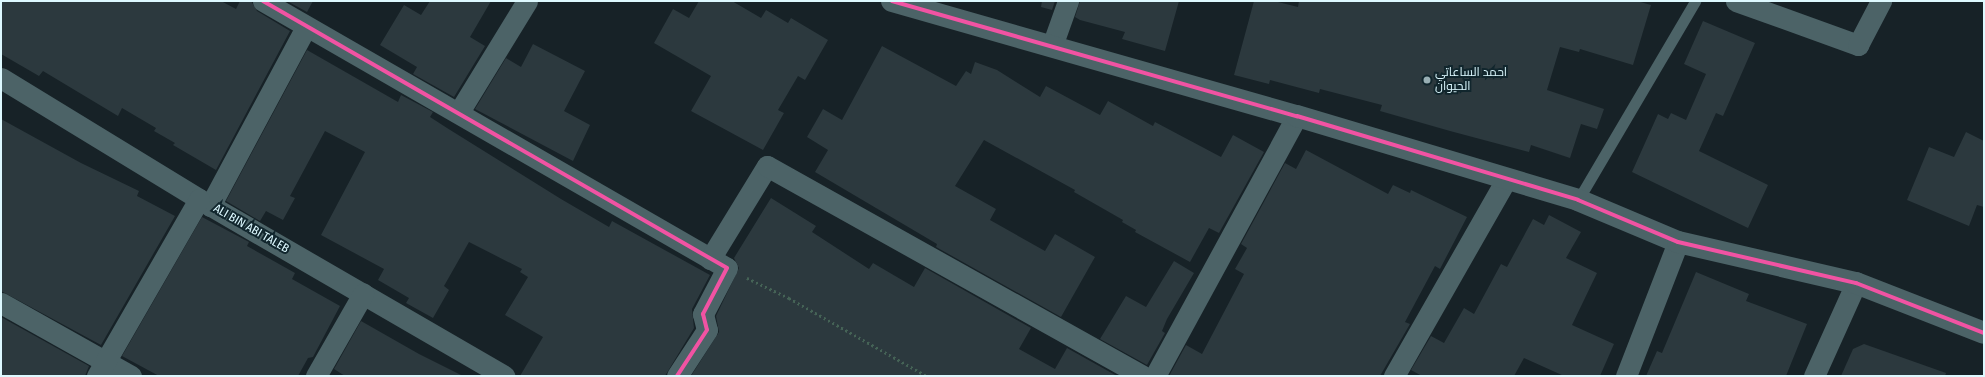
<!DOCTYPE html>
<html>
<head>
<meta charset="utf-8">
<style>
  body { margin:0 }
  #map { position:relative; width:1985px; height:377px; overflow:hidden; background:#172227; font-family:"Fira Sans Condensed",Cairo,sans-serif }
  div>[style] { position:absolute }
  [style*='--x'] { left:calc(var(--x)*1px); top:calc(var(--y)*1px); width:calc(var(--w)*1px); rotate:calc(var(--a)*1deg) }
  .building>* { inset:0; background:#2c393e }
  .path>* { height:2.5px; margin-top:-1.25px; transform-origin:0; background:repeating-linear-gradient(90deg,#456356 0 2px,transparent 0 5px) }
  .service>* { height:11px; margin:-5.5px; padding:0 5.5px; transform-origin:5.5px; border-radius:5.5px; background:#4c6367 }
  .minor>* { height:21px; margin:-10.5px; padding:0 10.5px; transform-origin:10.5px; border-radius:10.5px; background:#4c6367 }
  .tertiary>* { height:22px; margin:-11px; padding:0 11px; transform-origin:11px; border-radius:11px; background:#4c6367 }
  .cycleway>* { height:4px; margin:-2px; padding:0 2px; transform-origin:2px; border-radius:2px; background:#f153a3 }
  .dots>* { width:11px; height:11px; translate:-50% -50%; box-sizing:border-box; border:2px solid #11262d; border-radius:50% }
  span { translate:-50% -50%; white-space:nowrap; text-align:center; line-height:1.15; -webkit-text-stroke:4px #11262d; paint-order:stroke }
  .poi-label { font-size:12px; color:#ddf9ff }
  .left { translate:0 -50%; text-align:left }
  .street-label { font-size:12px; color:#ddf9ff }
  .frame { position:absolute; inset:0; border:2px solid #ddf9ff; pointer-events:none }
</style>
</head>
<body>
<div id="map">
  <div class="building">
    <i style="clip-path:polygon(1px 1px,221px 1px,236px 9px,240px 1px,251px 1px,257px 11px,290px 31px,216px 170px,173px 145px,175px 143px,154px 131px,156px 128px,122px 108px,118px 116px,43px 71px,39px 76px,1px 54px)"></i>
    <i style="clip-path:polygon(287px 1px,313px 1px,307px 12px)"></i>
    <i style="clip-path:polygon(430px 1px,491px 1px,470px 37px,485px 46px,454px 97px,413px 74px,417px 67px,380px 45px,404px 5px,421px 15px)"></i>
    <i style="clip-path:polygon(699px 1px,732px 1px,761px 18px,766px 10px,788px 23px,791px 18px,828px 40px,805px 80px,798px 76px,778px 110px,784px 113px,763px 150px,691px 111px,711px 76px,654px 43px,673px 9px,689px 18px)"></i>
    <i style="clip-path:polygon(1042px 1px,1055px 1px,1052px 10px,1041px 7px)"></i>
    <i style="clip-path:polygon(1080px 1px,1179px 1px,1165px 51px,1122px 39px,1125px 32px,1080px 20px,1075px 17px)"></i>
    <i style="clip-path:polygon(1254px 1px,1274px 1px,1298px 7px,1299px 1px,1637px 1px,1651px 5px,1633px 65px,1580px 49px,1579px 52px,1560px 47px,1547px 90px,1604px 109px,1597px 129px,1581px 124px,1570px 158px,1531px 145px,1529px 152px,1450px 131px,1380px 111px,1382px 105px,1320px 89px,1319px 93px,1270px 80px,1269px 84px,1234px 75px)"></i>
    <i style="clip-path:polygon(1703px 21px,1755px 43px,1723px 116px,1716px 113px,1699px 151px,1768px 185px,1748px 228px,1632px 172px,1658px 114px,1668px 119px,1671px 113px,1686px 120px,1706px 74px,1684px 64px)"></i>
    <i style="clip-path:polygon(533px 44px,585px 71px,564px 111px,590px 125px,573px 161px,475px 109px,506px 58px,521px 67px)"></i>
    <i style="clip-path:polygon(882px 46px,956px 86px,966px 71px,971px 74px,975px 62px,997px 70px,1040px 97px,1046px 86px,1100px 115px,1108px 101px,1153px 126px,1155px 122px,1221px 157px,1233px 135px,1264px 152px,1219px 233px,1209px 228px,1190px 262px,1135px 232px,1136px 230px,1122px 222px,1123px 220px,1074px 192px,1075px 190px,984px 140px,955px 186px,996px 209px,990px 220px,1045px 251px,1055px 234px,1095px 257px,1061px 317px,936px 247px,937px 244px,815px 172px,828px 150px,807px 137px,823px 109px,842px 120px)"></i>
    <i style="clip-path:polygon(307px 50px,398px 102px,401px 95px,433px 112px,430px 117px,447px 128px,561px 199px,609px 227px,612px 221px,710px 275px,692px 309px,694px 328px,665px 376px,520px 376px,543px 337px,505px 315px,528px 277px,520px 272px,522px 269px,469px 242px,444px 286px,449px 290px,433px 318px,406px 303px,409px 298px,378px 280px,384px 269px,321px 235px,365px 152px,325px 131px,290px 196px,295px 198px,283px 220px,266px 211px,260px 221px,226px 201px)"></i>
    <i style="clip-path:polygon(1px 119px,81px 163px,139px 191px,137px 196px,175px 216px,101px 345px,1px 291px)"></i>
    <i style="clip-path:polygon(1966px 132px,1984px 141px,1984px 207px,1977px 205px,1969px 226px,1907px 200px,1929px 147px,1954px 157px)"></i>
    <i style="clip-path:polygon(1306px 150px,1388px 194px,1393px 185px,1410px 193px,1411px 190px,1467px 217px,1440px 269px,1435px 266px,1405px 322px,1410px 324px,1380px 376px,1169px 376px,1186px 345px,1202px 354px,1244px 274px,1235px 269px,1247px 248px,1241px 244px,1285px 163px,1296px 169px)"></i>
    <i style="clip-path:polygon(771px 198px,816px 226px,812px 232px,869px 269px,873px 263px,914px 287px,925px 268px,1031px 328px,1019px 349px,1055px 369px,1067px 348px,1117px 376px,691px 376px,719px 332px,716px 316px,739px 268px,734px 258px)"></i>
    <i style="clip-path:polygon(1549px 215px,1581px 232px,1566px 258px,1597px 273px,1572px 325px,1614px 344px,1600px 376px,1564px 376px,1524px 358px,1514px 376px,1422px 376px,1411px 370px,1431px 336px,1444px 343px,1464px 308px,1474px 314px,1501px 264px,1507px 267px,1533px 219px,1544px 225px)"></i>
    <i style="clip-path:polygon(202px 217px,249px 242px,247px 246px,295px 273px,292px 279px,340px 306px,313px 357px,308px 358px,298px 376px,159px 376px,122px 356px)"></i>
    <i style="clip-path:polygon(1174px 261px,1194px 273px,1167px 319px,1162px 331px,1165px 333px,1147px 365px,1100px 339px,1126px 296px,1146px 307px)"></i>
    <i style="clip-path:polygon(1696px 272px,1749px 294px,1746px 301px,1807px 324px,1786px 376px,1646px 376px,1657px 351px,1662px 353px)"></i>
    <i style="clip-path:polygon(1px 317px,89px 366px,85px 376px,1px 376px)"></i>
    <i style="clip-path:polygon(361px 321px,419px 354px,463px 376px,345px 376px,334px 369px)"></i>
    <i style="clip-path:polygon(1864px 344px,1946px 373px,1945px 376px,1841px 376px,1853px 349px)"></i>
  </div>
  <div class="path">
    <i style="--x:747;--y:278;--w:47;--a:25.5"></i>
    <i style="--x:789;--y:298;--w:159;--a:29.5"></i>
  </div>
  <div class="service">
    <i style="--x:1578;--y:200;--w:231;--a:-59.5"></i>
  </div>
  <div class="minor">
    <i style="--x:263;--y:1;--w:535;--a:29.92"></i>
    <i style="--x:727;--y:268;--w:52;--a:117.6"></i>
    <i style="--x:703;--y:314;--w:16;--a:76"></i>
    <i style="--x:707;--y:330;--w:55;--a:123.1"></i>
    <i style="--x:1736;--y:1;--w:130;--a:19.8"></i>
    <i style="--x:1858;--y:45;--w:50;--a:-62.4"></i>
    <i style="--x:1052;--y:46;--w:48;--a:-70.4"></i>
    <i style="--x:1;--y:78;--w:232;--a:31.4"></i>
    <i style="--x:199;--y:199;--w:353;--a:30.1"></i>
    <i style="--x:459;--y:112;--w:130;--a:-58.5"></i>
    <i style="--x:210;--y:206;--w:203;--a:-61.8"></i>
    <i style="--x:710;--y:259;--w:109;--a:-58.5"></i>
    <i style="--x:767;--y:166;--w:430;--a:29.2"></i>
    <i style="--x:1;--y:303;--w:149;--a:29.3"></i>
    <i style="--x:97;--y:376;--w:204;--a:-60"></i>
    <i style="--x:316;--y:376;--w:95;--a:-60.2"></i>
    <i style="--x:1155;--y:376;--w:296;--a:-61.4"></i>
    <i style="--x:1394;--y:376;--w:226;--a:-60.3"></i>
    <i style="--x:1626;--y:376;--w:144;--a:-68.8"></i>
    <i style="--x:1814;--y:376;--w:102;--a:-65.7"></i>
  </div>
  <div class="tertiary">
    <i style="--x:892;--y:1;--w:421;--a:15.9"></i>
    <i style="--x:1297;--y:116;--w:293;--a:16.6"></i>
    <i style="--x:1578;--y:200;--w:108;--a:22.8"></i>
    <i style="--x:1678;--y:242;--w:183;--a:13"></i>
    <i style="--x:1856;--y:283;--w:137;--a:21.3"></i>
  </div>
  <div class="cycleway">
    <i style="--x:263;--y:1;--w:535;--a:29.92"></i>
    <i style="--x:727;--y:268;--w:52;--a:117.6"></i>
    <i style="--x:703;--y:314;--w:16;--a:76"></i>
    <i style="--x:707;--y:330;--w:55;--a:123.1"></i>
    <i style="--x:892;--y:1;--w:421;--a:15.9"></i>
    <i style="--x:1297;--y:116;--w:293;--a:16.6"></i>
    <i style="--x:1578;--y:200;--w:108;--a:22.8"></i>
    <i style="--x:1678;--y:242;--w:183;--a:13"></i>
    <i style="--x:1856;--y:283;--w:137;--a:21.3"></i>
  </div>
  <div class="dots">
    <i style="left:1427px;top:80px;background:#98aeb3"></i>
  </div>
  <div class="poi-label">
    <span class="left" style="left:1435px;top:80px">احمد الساعاتي<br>الحيوان</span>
  </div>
  <div class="street-label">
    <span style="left:251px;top:229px;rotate:30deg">ALI BIN ABI TALEB</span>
  </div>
  <div class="frame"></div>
</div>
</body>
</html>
